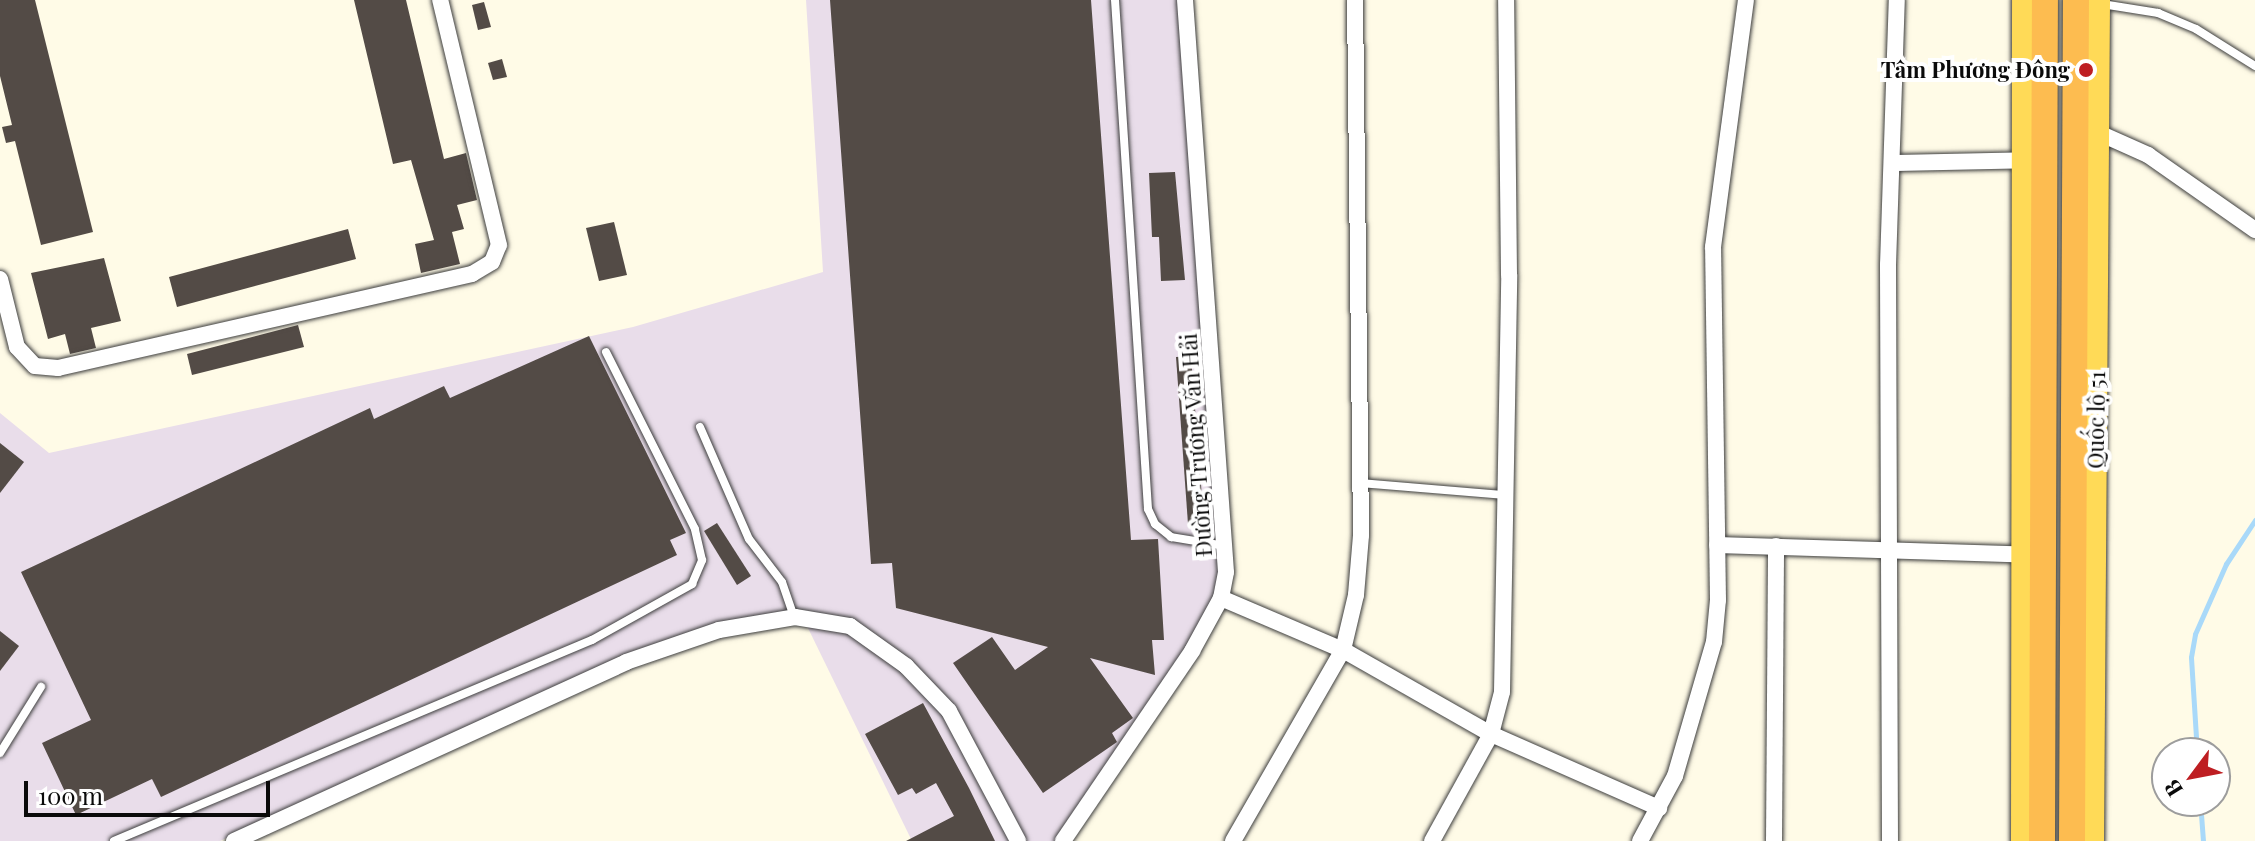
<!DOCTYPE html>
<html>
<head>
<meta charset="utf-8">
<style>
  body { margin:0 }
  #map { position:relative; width:2255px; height:841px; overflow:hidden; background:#fffbe7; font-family:"Playfair Display",serif }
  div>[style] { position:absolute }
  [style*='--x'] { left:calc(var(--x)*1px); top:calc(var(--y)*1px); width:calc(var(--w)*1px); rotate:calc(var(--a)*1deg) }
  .industrial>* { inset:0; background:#e9ddea }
  .stream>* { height:5px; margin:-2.5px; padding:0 2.5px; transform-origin:2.5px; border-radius:2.5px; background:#a9d9f9 }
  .building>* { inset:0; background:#534b46 }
  .roads { filter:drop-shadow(0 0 2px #3d3d3d) drop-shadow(0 0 2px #3d3d3d) }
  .service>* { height:8px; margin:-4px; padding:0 4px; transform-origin:4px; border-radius:4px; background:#fff }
  .minor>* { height:16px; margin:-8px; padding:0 8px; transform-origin:8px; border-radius:8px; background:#fff }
  .primary>* { height:24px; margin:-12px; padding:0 12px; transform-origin:12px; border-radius:12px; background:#ffda57 }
  .trunk>* { height:26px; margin:-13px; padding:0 13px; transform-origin:13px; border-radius:13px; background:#fdbc50 }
  .dots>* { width:22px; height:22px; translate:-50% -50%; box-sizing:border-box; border:4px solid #fff; border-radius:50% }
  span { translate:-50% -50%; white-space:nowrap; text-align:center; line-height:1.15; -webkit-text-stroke:8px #fff; paint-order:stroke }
  .poi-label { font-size:22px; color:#0a0a0a; font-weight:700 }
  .right { translate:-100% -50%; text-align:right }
  .street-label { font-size:22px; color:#0a0a0a }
  .north { position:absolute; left:2151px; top:737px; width:80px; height:80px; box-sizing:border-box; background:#fff; border:2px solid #9d9d9d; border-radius:50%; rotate:238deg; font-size:22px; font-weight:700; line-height:32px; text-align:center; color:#0a0a0a }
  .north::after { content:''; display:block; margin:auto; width:28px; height:36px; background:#be1e22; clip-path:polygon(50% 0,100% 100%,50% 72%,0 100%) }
  .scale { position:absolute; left:24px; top:781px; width:246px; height:36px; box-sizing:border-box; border:4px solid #0a0a0a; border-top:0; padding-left:10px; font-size:24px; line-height:28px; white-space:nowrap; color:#0a0a0a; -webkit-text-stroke:6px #fff; paint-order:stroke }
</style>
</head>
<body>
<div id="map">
  <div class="industrial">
    <i style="clip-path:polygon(806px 0,1179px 0,1221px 552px,1216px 596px,1187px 648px,1055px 841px,1025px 841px,969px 732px,899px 652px,851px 620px,797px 612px,624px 656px,220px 841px,0 841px,0 413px,49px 453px,633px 327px,823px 272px)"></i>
    <i style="clip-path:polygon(806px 624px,848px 631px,901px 669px,943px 714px,1012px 841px,912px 841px)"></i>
  </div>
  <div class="stream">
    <i style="--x:2197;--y:753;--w:96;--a:-93.6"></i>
    <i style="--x:2191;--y:657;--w:23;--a:-80"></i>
    <i style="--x:2195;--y:634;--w:77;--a:-66.1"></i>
    <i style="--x:2226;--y:564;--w:53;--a:-56.6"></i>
    <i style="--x:2200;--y:801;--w:40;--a:85.7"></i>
  </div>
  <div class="building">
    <i style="clip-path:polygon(0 0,35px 0,93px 232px,41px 245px,15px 141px,6px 143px,2px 127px,12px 125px,0 76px)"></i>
    <i style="clip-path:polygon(354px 0,406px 0,444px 159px,466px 153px,477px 200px,457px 205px,464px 229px,452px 232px,460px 264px,421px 273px,415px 244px,434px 240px,411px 160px,393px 164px)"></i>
    <i style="clip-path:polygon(830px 0,1091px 0,1131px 540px,1158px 539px,1164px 640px,1152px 640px,1155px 675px,1090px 658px,1133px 718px,1112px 733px,1117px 742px,1043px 793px,953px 663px,992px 637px,1015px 670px,1048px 647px,896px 608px,892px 563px,871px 564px)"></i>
    <i style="clip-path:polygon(484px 2px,491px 27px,478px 30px,472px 5px)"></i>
    <i style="clip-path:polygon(502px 59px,507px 77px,493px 80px,488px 63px)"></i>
    <i style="clip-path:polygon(1175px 172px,1185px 280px,1161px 281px,1159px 237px,1152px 237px,1149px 173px)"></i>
    <i style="clip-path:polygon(614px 222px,627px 275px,599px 281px,586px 228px)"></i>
    <i style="clip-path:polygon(348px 229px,356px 259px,177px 307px,169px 277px)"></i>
    <i style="clip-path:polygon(104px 258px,121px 321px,91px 328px,96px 348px,70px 354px,65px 334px,48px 339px,31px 273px)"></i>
    <i style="clip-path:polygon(298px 325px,304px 347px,192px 375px,187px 354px)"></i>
    <i style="clip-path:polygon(589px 336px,686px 533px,670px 540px,677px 555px,161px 797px,152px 779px,76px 815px,42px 743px,91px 720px,21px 572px,370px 408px,374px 419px,444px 386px,450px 398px)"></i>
    <i style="clip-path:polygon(1191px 356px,1204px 523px,1188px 524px,1176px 357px)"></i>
    <i style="clip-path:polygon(0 443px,24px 462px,0 493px)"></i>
    <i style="clip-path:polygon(717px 523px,751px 576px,737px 585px,704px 531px)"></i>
    <i style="clip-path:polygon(0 631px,19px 646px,0 671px)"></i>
    <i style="clip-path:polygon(923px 703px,969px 788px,995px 841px,906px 841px,954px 816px,936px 783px,916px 794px,912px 788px,898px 795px,865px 734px)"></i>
  </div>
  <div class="roads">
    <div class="service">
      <i style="--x:1115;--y:0;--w:510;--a:86.29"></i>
      <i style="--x:1148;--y:509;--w:17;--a:65"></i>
      <i style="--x:1155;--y:524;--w:21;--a:39"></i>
      <i style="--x:1171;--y:537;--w:56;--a:9.3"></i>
      <i style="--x:2102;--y:4;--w:57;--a:9.1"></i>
      <i style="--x:2158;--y:13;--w:41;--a:22.8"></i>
      <i style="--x:2196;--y:29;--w:70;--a:32.1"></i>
      <i style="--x:700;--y:427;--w:122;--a:66.4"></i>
      <i style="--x:749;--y:539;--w:54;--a:52.5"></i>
      <i style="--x:782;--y:582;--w:37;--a:71"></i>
      <i style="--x:1361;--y:483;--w:144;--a:4.8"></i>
      <i style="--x:0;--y:753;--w:78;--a:-58.2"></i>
      <i style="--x:114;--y:841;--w:519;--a:-22.81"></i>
      <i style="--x:592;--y:640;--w:115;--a:-29.2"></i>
      <i style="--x:692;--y:584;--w:26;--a:-67"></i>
      <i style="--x:702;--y:560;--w:32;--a:-103"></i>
      <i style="--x:695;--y:529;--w:198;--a:-116.7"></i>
    </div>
    <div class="minor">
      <i style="--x:2090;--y:129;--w:64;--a:24.1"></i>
      <i style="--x:2148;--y:155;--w:131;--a:35"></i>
      <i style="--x:1892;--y:163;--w:139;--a:-1.2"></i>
      <i style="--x:0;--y:279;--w:70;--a:76"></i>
      <i style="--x:17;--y:347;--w:26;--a:47"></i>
      <i style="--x:35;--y:366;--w:23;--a:5"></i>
      <i style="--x:58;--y:368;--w:425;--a:-12.8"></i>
      <i style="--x:472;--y:274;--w:23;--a:-31"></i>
      <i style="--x:492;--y:262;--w:18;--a:-68"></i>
      <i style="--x:499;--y:245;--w:252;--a:-103.5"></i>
      <i style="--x:1717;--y:545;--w:314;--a:1.8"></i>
      <i style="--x:1221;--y:598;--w:133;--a:23.1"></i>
      <i style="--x:1343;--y:650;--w:170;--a:29.6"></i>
      <i style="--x:1491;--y:734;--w:184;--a:23.8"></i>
      <i style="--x:234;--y:841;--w:431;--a:-24.5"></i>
      <i style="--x:626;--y:662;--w:98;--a:-19"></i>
      <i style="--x:719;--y:630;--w:77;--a:-9.7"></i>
      <i style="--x:795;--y:617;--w:56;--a:9.3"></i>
      <i style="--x:850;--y:626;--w:69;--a:35.5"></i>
      <i style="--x:906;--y:666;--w:62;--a:46.3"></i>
      <i style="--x:949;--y:711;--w:147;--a:62"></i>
      <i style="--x:1063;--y:841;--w:230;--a:-55.8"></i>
      <i style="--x:1192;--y:651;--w:60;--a:-61.3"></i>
      <i style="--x:1221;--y:598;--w:26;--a:-79"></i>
      <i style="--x:1226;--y:572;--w:573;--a:-94.1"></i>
      <i style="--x:1233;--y:841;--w:220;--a:-60.1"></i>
      <i style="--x:1343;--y:650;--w:57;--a:-76.7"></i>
      <i style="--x:1356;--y:595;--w:60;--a:-85.2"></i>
      <i style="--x:1361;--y:535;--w:535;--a:-90.64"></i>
      <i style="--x:1432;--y:841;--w:122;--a:-61.1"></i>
      <i style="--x:1491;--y:734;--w:43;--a:-75.3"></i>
      <i style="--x:1502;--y:692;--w:417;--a:-89"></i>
      <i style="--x:1509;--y:275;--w:275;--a:-90.6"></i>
      <i style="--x:1640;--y:841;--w:74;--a:-61.7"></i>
      <i style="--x:1675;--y:776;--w:140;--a:-73.8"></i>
      <i style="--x:1714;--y:642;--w:42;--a:-84.6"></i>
      <i style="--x:1718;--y:600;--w:353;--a:-90.8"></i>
      <i style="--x:1713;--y:247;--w:249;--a:-82.4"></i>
      <i style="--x:1774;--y:841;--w:295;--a:-89.6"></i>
      <i style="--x:1890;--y:841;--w:576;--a:-90.2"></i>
      <i style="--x:1888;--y:265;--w:265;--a:-88.1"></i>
    </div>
    <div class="primary">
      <i style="--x:2023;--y:841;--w:841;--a:-89.93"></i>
      <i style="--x:2092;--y:841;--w:841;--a:-89.59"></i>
    </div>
    <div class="trunk">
      <i style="--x:2042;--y:841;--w:841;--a:-89.8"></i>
      <i style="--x:2072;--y:841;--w:841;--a:-89.73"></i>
    </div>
  </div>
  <div class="dots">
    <i style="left:2086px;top:70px;background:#be1e22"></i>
  </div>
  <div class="poi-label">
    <span class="right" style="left:2070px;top:70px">Tâm Phương Đông</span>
  </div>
  <div class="street-label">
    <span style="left:2096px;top:420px;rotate:-89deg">Quốc lộ 51</span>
    <span style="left:1196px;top:445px;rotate:-94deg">Đường Trương Văn Hải</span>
  </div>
  <div class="north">B</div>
  <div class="scale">100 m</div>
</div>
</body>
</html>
